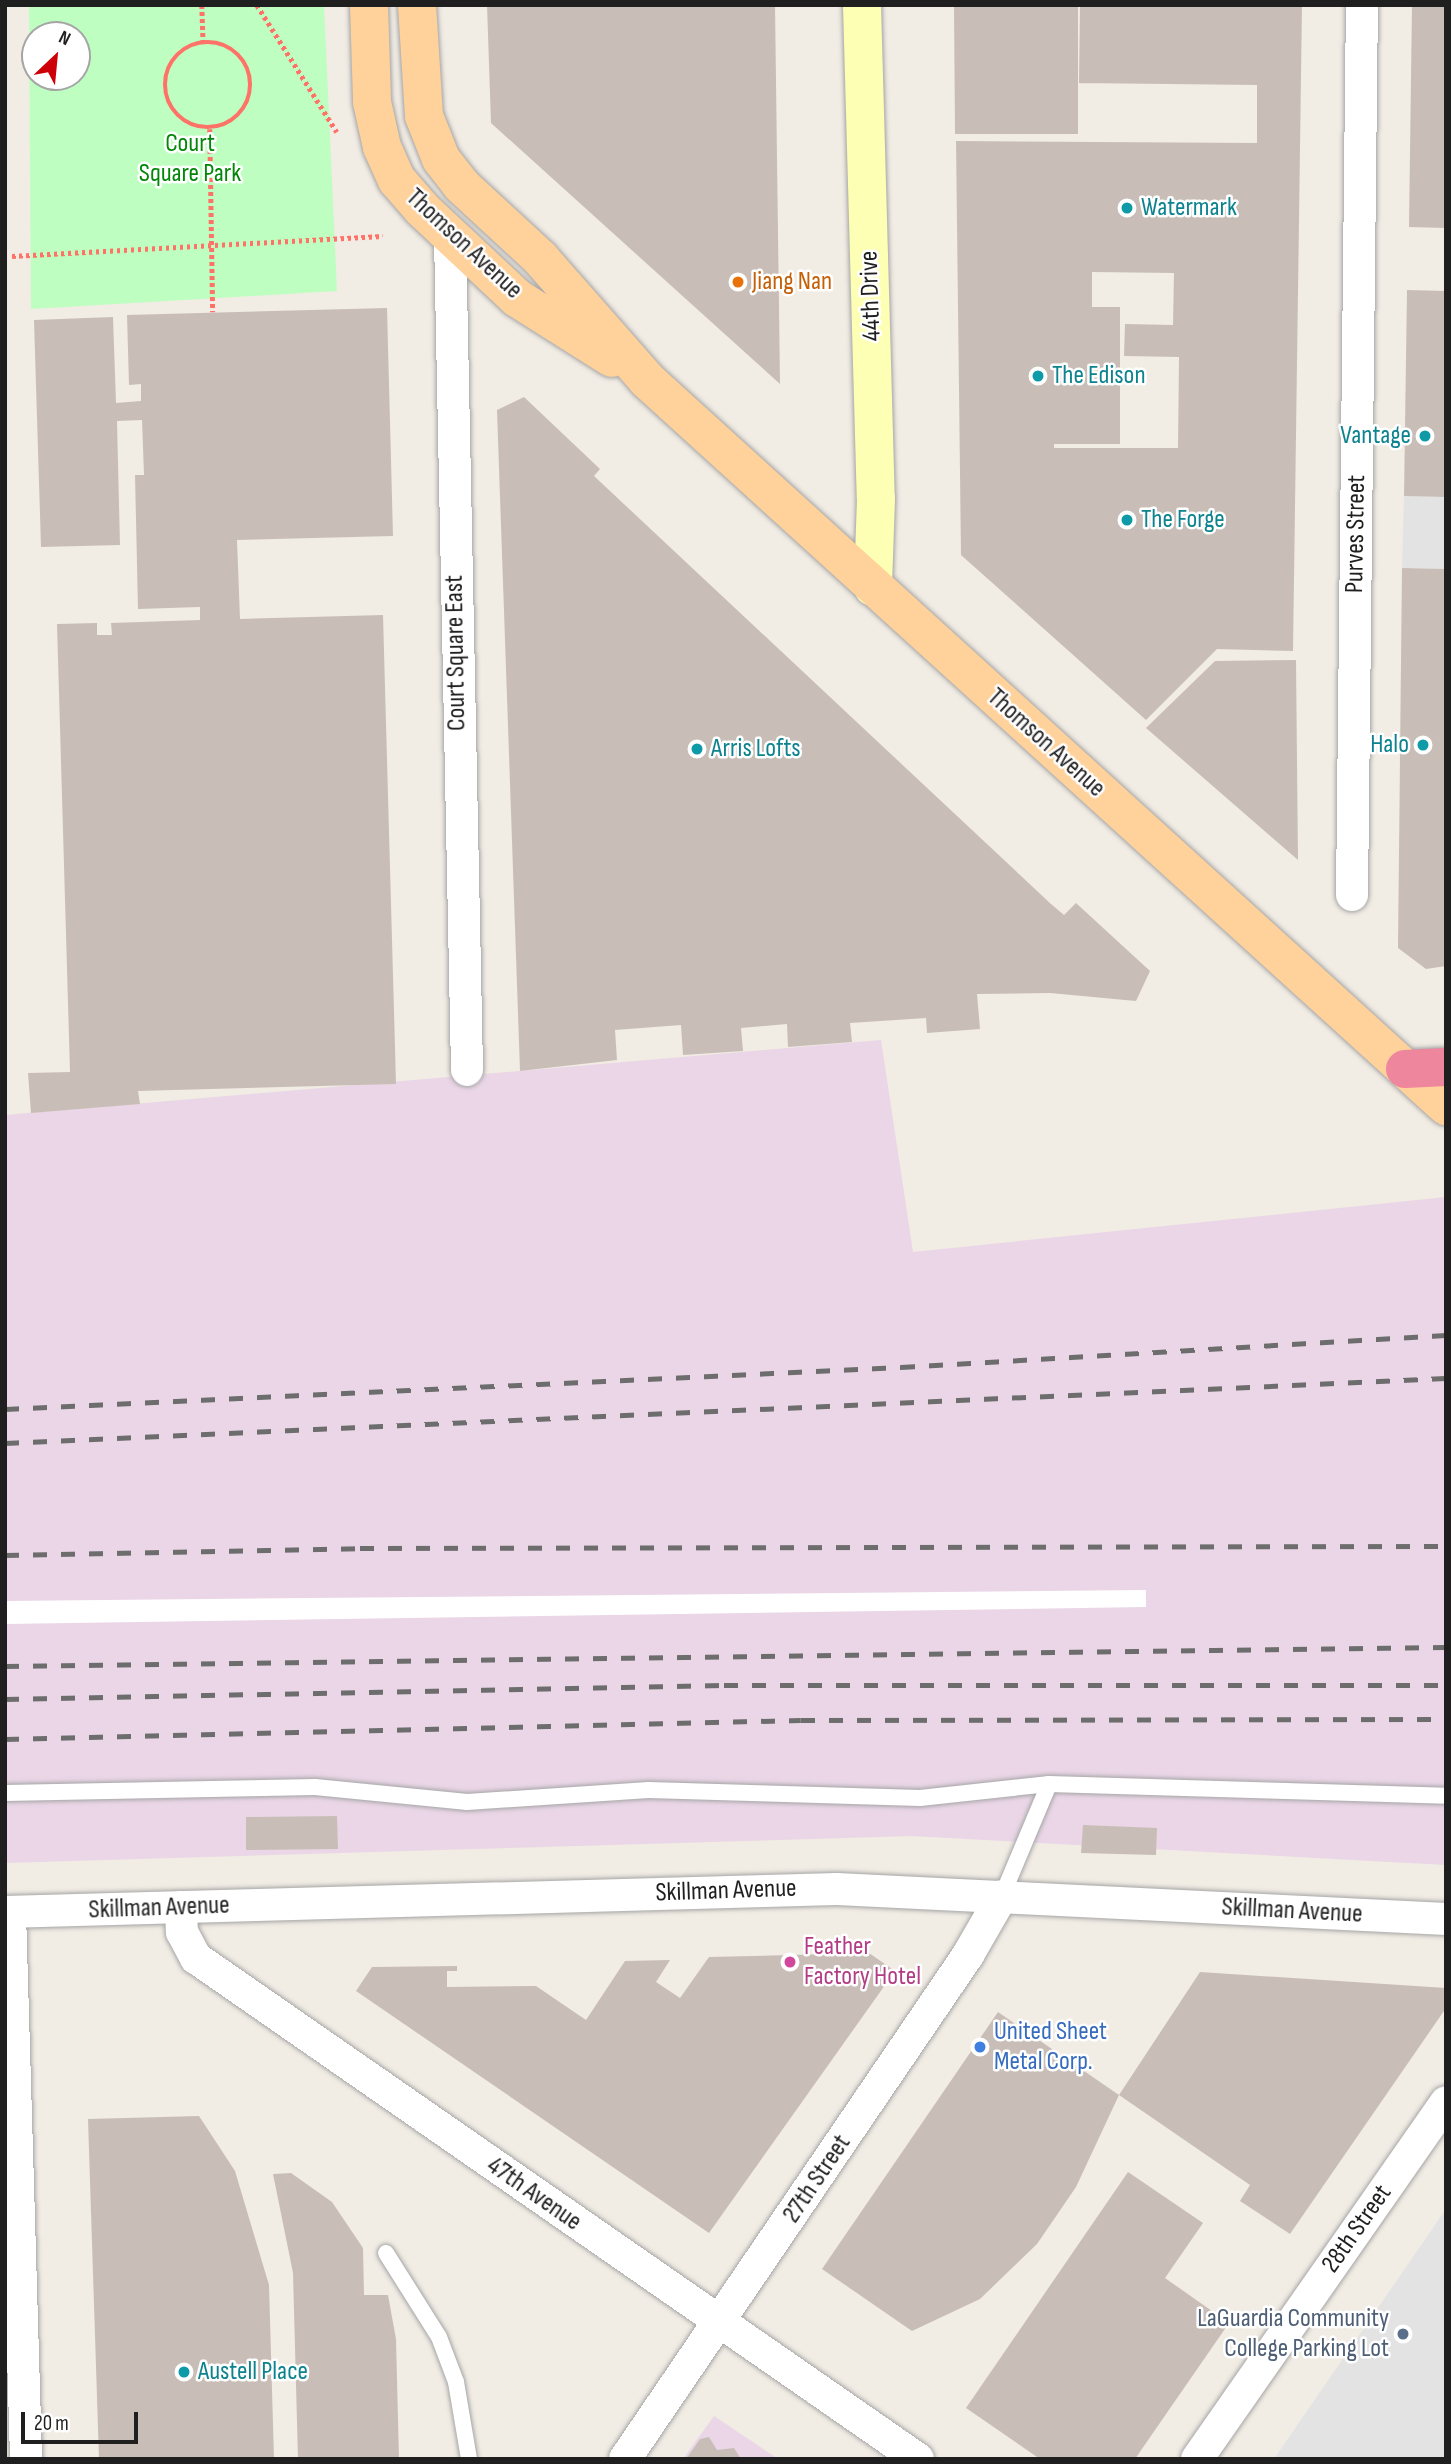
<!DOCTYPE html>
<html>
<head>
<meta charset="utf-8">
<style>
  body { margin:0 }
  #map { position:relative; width:1451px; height:2464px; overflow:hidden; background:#f1ece4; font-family:"Sofia Sans Condensed",sans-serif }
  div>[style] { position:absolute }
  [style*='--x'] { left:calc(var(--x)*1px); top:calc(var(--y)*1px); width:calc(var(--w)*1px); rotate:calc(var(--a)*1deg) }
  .industrial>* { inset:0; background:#ead6e7 }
  .park>* { inset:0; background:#befec1 }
  .parking>* { inset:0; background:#e3e3e3 }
  .pier>* { inset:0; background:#fff }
  .building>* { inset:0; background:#c9beb7 }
  .path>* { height:4.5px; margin-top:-2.25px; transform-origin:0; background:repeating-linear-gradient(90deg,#ff7267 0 3.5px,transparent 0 7px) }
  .path>.ring { margin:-2.25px; padding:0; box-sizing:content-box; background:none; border:4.5px solid #ff7267; border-radius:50% }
  .roads { filter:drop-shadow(0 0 2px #a6a6a6) drop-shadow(0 0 2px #a6a6a6) }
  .lane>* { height:16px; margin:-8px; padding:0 8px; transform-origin:8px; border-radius:8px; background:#fff }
  .street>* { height:32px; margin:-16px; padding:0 16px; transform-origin:16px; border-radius:16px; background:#fff }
  .secondary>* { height:38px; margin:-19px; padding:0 19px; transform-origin:19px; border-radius:19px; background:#fdffb4 }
  .primary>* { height:38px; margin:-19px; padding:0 19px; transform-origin:19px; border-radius:19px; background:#ffd19b }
  .highway>* { height:38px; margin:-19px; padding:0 19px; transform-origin:19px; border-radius:19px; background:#ee869d }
  .rail>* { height:5px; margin-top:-2.5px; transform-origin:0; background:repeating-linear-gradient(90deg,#6d6d6d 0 14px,transparent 0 28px) }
  .dots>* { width:19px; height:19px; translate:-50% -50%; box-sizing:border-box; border:4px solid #fff; border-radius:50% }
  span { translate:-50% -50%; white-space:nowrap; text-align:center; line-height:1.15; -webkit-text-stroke:5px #fff; paint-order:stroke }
  .park-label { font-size:26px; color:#028709 }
  .culture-label { font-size:26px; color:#0d838f }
  .left { translate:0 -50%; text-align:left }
  .right { translate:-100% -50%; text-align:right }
  .street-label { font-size:26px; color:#1f1f1f }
  .food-label { font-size:26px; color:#c56008 }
  .hotel-label { font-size:26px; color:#b23c85 }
  .shop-label { font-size:26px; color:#366cbe }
  .service-label { font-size:26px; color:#4e5e75 }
  .frame { position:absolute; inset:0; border:7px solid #1f1f1f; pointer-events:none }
  .north { position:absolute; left:21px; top:21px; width:70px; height:70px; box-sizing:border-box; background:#fff; border:2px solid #a5a5a5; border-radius:50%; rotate:26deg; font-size:19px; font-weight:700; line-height:28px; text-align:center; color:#1f1f1f }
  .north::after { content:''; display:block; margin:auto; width:24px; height:32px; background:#ce0007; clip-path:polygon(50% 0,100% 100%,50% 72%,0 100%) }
  .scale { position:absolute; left:21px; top:2412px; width:117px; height:32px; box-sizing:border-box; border:4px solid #1f1f1f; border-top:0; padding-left:9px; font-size:21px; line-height:24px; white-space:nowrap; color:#1f1f1f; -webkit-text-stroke:5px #fff; paint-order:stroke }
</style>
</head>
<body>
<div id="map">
  <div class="industrial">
    <i style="clip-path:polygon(881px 1040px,913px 1252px,1446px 1197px,1446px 1865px,911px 1836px,5px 1863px,5px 1115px)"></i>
    <i style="clip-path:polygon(714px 2416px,778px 2459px,683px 2459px)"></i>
  </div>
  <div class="park">
    <i style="clip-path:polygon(evenodd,29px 5px,324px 5px,337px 291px,31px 309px,29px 5px,35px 35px,77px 35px,77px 77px,35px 77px,35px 35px)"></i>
  </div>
  <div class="parking">
    <i style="clip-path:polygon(1404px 496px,1446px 497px,1446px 569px,1402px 568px)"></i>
    <i style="clip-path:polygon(1446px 2209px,1446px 2459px,1274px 2459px)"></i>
  </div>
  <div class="pier">
    <i style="clip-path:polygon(1146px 1590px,1146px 1607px,5px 1624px,5px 1601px)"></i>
  </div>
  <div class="building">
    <i style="clip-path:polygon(487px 5px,775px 5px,780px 384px,491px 123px)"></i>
    <i style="clip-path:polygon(954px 5px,1078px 5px,1078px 134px,955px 134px)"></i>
    <i style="clip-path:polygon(evenodd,1080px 5px,1302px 5px,1293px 651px,1217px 649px,1146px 720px,961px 555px,956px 141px,1257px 143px,1257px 85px,1079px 83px,1080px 5px,1092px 272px,1174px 273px,1173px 325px,1125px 324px,1124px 356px,1179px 357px,1178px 448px,1054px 448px,1054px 444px,1120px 444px,1120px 307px,1092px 307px,1092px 272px)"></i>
    <i style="clip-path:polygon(1412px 5px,1446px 5px,1446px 228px,1409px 227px)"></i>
    <i style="clip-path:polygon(1407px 290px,1446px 291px,1446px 497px,1404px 496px)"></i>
    <i style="clip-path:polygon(387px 308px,393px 536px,237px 540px,240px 619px,383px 615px,396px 1084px,138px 1091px,140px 1104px,31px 1113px,28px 1073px,70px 1072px,57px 624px,97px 623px,97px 635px,112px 635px,111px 623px,200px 620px,200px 607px,138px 609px,135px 475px,144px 475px,142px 420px,117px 421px,120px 545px,41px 547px,34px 320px,113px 317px,116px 403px,141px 401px,141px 384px,129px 385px,127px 315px)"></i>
    <i style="clip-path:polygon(524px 397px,600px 469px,594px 476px,1051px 904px,1064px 915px,1076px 903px,1150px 971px,1136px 1001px,1050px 993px,977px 994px,980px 1029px,927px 1033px,926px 1018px,850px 1023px,852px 1042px,788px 1047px,787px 1024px,741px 1028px,743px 1051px,683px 1055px,681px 1025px,615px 1030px,617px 1060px,520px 1071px,497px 410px)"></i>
    <i style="clip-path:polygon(1402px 568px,1446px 569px,1446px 966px,1426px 969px,1398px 948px)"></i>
    <i style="clip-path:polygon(1296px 660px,1298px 860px,1146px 728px,1215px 661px)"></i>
    <i style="clip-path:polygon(337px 1816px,338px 1849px,246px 1850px,246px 1817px)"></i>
    <i style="clip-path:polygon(1083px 1825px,1157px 1828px,1156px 1855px,1081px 1853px)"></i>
    <i style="clip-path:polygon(869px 1953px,895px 1971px,709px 2233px,356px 1991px,372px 1967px,457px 1966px,457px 1971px,447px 1971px,447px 1987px,536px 1986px,586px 2020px,625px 1961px,670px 1960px,656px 1982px,680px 1998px,709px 1957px)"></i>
    <i style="clip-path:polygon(1200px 1972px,1446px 1988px,1446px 2008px,1290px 2234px,1240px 2201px,1250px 2185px,1119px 2095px)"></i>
    <i style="clip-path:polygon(998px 2012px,1119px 2095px,1076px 2187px,1037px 2244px,980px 2299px,912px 2331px,822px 2269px)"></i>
    <i style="clip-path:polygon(199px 2116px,235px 2171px,269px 2285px,274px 2459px,99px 2459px,88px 2119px)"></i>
    <i style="clip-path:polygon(1128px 2172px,1203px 2223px,1165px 2278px,1229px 2323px,1135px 2459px,1040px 2459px,966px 2408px)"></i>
    <i style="clip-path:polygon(291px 2173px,332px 2202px,363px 2248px,364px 2295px,388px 2295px,396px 2339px,399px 2459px,298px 2459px,293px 2273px,273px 2174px)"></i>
    <i style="clip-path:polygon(709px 2437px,717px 2450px,734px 2448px,741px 2459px,686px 2459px,700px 2439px)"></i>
  </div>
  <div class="path">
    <i style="--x:202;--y:5;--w:37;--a:88"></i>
    <i style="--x:257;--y:5;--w:150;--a:57.8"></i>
    <i class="ring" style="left:165px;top:42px;width:81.5px;height:81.5px"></i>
    <i style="--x:210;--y:129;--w:183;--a:89.1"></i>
    <i style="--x:12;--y:256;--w:371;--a:-3.1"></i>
  </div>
  <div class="roads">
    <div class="lane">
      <i style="--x:5;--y:1793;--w:310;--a:-1.1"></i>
      <i style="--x:315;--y:1787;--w:153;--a:5.6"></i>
      <i style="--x:467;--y:1802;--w:182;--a:-3.8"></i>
      <i style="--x:649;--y:1790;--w:271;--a:1.7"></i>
      <i style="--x:920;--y:1798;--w:130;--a:-6.2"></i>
      <i style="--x:1049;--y:1784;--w:397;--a:1.7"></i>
      <i style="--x:1002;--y:1896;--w:121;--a:-67.2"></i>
      <i style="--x:386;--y:2253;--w:99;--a:57.8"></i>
      <i style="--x:439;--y:2337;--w:48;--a:69.3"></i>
      <i style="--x:456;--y:2382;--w:78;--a:80.4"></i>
    </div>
    <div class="street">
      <i style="--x:450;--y:237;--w:833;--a:88.83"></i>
      <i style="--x:1352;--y:895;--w:890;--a:-89.36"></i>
      <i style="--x:181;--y:1907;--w:25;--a:88"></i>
      <i style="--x:182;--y:1932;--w:30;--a:62"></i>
      <i style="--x:196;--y:1958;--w:879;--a:34.76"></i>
      <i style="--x:5;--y:1912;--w:832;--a:-1.58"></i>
      <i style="--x:837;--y:1889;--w:610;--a:2.82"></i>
      <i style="--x:10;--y:1912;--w:547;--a:88.32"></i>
      <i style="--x:625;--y:2459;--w:610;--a:-55.76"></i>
      <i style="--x:968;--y:1955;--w:68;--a:-60"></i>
      <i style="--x:1197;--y:2459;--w:435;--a:-55.1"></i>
    </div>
    <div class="secondary">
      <i style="--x:862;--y:5;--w:494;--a:88.4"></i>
      <i style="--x:876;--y:499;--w:88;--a:92"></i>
    </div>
    <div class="primary">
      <i style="--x:369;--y:5;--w:97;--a:88.2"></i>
      <i style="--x:372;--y:102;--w:46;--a:77.5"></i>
      <i style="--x:382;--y:147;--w:36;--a:66"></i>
      <i style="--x:397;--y:180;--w:38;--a:49"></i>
      <i style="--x:422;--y:209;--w:130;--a:43.1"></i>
      <i style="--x:517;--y:298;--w:112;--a:32.3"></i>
      <i style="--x:417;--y:5;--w:111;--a:86.4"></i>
      <i style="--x:424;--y:116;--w:46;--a:68.4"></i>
      <i style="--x:441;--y:159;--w:33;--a:52"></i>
      <i style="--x:461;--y:185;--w:108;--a:42.7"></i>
      <i style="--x:540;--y:258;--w:162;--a:48.7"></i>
      <i style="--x:647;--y:380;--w:1080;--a:42.26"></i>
    </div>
    <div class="highway">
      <i style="--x:1405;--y:1069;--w:41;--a:-2.8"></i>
    </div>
  </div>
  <div class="rail">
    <i style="--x:5;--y:1409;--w:897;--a:-2.68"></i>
    <i style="--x:901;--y:1367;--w:546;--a:-3.36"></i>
    <i style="--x:5;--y:1443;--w:1442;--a:-2.58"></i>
    <i style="--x:5;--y:1555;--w:355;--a:-1.1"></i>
    <i style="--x:360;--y:1548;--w:1086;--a:-0.11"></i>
    <i style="--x:5;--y:1666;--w:1441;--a:-0.76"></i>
    <i style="--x:5;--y:1699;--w:719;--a:-1.12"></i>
    <i style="--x:724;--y:1685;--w:722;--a:0"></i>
    <i style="--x:5;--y:1739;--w:796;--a:-1.37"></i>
    <i style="--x:801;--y:1720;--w:645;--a:-0.09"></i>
  </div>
  <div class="dots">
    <i style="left:1127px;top:208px;background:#0f9aa8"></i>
    <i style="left:738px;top:282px;background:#e8710a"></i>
    <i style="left:1038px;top:376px;background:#0f9aa8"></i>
    <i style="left:1425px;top:436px;background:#0f9aa8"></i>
    <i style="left:1127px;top:520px;background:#0f9aa8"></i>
    <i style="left:1423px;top:745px;background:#0f9aa8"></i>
    <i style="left:697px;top:749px;background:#0f9aa8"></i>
    <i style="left:790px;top:1962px;background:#d1479c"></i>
    <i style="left:980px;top:2047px;background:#3f7fe0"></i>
    <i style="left:1403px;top:2334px;background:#5c6f8a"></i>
    <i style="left:184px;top:2372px;background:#0f9aa8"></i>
  </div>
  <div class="park-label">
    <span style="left:190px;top:159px">Court<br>Square Park</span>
  </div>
  <div class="culture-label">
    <span class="left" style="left:1141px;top:208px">Watermark</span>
    <span class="left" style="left:1052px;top:376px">The Edison</span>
    <span class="right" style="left:1411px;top:436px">Vantage</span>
    <span class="left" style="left:1141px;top:520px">The Forge</span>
    <span class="right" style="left:1409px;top:745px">Halo</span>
    <span class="left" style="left:711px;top:749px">Arris Lofts</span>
    <span class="left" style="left:198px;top:2372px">Austell Place</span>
  </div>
  <div class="street-label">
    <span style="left:464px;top:244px;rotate:43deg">Thomson Avenue</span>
    <span style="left:871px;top:296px;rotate:-92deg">44th Drive</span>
    <span style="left:1356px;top:534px;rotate:-89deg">Purves Street</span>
    <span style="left:456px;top:653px;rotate:-91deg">Court Square East</span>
    <span style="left:1046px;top:743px;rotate:42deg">Thomson Avenue</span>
    <span style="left:726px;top:1891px;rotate:-2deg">Skillman Avenue</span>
    <span style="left:159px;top:1908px;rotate:-2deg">Skillman Avenue</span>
    <span style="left:1292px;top:1911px;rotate:3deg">Skillman Avenue</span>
    <span style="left:817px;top:2179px;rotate:-56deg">27th Street</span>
    <span style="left:534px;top:2194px;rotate:35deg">47th Avenue</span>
    <span style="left:1357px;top:2229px;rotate:-55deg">28th Street</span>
  </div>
  <div class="food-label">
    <span class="left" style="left:752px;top:282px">Jiang Nan</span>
  </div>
  <div class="hotel-label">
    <span class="left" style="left:804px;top:1962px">Feather<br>Factory Hotel</span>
  </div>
  <div class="shop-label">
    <span class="left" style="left:994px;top:2047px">United Sheet<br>Metal Corp.</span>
  </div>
  <div class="service-label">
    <span class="right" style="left:1389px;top:2334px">LaGuardia Community<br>College Parking Lot</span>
  </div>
  <div class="frame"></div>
  <div class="north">N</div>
  <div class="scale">20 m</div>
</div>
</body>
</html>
